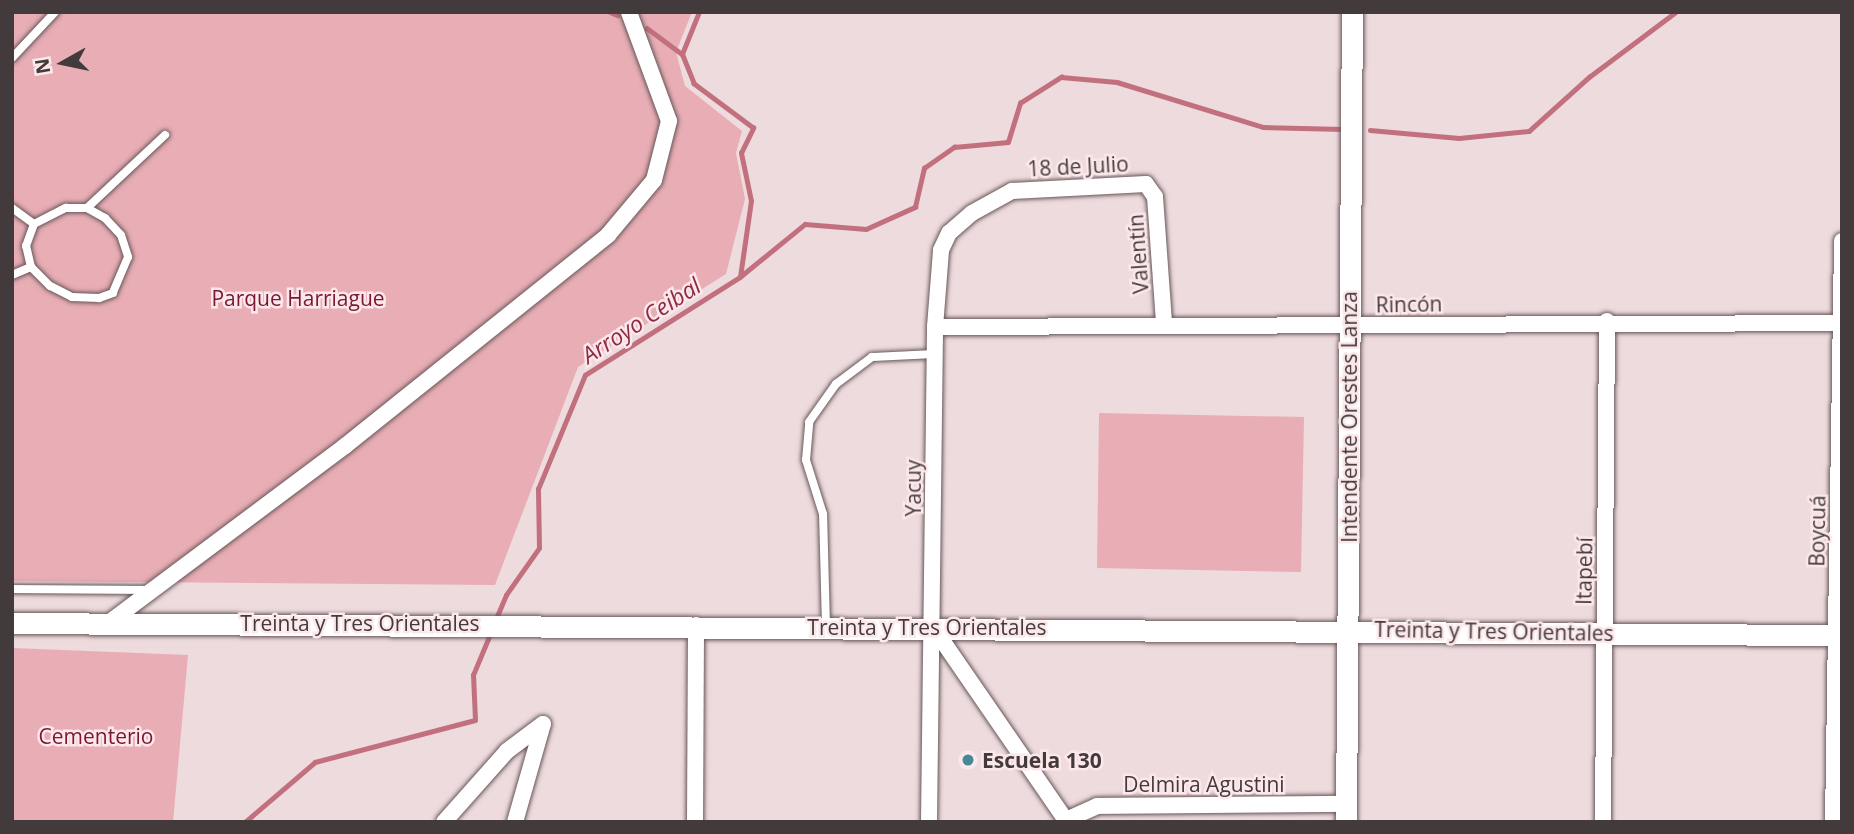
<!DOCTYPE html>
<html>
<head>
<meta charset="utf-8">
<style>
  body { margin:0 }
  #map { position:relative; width:1854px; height:834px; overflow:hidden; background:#eedbdd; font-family:"Open Sans",sans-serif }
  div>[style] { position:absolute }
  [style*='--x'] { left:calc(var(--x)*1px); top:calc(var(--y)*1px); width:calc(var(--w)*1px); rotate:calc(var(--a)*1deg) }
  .green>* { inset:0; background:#e8adb5 }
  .stream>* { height:4.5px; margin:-2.25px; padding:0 2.25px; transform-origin:2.25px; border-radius:2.25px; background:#c2707e }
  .roads { filter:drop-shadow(0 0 2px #675759) drop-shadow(0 0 2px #675759) }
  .lane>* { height:8px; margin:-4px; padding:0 4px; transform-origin:4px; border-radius:4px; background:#fff }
  .street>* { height:16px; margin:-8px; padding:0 8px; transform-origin:8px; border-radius:8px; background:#fff }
  .secondary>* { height:21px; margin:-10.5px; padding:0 10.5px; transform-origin:10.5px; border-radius:10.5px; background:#fff }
  .dots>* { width:19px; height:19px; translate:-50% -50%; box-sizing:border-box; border:4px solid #fce8ea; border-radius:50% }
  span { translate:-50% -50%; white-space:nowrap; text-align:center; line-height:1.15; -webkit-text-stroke:5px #fce8ea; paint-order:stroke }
  .street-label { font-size:21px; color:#423a3b }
  .park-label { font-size:21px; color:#7b1735 }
  .poi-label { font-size:21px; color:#423a3b; font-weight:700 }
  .left { translate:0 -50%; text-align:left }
  .water-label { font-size:23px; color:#8e2b44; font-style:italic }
  .frame { position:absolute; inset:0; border:14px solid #423a3b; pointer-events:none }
  .north { position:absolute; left:28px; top:28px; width:70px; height:70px; -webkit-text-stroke:5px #fce8ea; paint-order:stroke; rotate:261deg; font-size:19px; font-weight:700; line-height:28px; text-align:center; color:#423a3b }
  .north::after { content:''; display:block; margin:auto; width:24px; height:32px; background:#423a3b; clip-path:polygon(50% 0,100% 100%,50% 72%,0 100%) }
</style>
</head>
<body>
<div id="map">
  <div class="green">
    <i style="clip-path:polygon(12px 12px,692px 12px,676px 52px,685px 86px,742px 131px,736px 153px,745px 199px,726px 274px,578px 367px,495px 585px,12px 581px)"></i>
    <i style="clip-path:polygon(1099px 413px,1304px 417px,1301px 572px,1097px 568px)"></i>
    <i style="clip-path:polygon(12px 648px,188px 655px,173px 822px,12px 822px)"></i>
  </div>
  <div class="stream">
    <i style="--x:610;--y:12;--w:8;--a:23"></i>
    <i style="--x:647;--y:28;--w:44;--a:36.6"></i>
    <i style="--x:1370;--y:130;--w:89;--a:5.1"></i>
    <i style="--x:1459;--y:138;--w:70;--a:-5.7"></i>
    <i style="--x:1529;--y:131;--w:81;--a:-42"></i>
    <i style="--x:1589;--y:77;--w:109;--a:-36.8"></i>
    <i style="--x:741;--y:276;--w:82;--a:-39.1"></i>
    <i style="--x:805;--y:224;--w:61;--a:4.7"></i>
    <i style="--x:866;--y:229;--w:54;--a:-24.2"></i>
    <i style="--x:915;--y:207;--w:40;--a:-77"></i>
    <i style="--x:924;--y:168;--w:37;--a:-35"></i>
    <i style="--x:954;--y:147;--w:54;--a:-5.3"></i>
    <i style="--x:1008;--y:142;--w:41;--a:-72.9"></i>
    <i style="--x:1020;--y:103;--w:49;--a:-32.4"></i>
    <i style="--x:1061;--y:77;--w:56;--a:5.1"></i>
    <i style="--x:1117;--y:82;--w:153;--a:17.1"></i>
    <i style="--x:1263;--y:127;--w:80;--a:1.4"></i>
    <i style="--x:495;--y:621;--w:28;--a:-67"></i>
    <i style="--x:506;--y:595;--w:57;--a:-54.9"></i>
    <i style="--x:539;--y:548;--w:59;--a:-91"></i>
    <i style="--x:538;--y:489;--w:123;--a:-67.6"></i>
    <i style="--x:585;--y:375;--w:183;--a:-32.3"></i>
    <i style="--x:740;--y:277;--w:77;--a:-81.8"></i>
    <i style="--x:751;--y:201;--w:49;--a:-101.8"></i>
    <i style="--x:741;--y:153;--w:28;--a:-64"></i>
    <i style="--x:753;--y:128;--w:74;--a:-143.3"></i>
    <i style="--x:694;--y:84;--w:32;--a:-112"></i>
    <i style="--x:682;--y:54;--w:45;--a:-68"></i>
    <i style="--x:245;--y:822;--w:92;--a:-40.6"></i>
    <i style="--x:315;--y:762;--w:165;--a:-14.7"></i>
    <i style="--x:475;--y:720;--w:45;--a:-92.5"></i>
    <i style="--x:473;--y:675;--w:47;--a:-67.3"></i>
  </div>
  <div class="roads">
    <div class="lane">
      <i style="--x:12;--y:58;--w:63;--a:-46.9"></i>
      <i style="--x:12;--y:208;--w:27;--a:36"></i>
      <i style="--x:66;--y:208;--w:21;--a:0"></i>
      <i style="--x:87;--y:208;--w:21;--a:29"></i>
      <i style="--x:105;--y:218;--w:23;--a:47"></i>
      <i style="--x:121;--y:235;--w:23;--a:72"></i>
      <i style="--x:128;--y:257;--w:39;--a:113"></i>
      <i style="--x:113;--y:293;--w:15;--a:160"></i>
      <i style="--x:99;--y:298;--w:27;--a:-178"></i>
      <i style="--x:72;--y:297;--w:25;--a:-153"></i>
      <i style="--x:50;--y:286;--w:27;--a:-135"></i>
      <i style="--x:31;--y:267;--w:22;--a:-103"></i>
      <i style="--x:26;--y:246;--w:23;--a:-70"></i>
      <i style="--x:34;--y:224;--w:36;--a:-27"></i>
      <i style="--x:87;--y:208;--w:107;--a:-43.1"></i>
      <i style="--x:12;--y:275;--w:21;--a:-23"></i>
      <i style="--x:12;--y:589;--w:135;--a:0.4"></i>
      <i style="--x:826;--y:626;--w:112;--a:-91.5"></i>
      <i style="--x:823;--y:514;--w:57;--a:-107.5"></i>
      <i style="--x:806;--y:460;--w:38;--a:-85"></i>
      <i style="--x:809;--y:422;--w:47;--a:-54.6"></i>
      <i style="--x:836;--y:384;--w:45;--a:-36.9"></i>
      <i style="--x:872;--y:357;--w:63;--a:-2.7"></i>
    </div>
    <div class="street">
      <i style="--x:935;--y:327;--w:907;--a:-0.25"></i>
      <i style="--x:111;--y:621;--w:292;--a:-36.8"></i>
      <i style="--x:345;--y:446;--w:337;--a:-38.7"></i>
      <i style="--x:608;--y:235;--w:72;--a:-50.1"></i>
      <i style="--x:654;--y:180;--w:61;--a:-75.7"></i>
      <i style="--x:669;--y:121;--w:116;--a:-110.2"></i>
      <i style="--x:933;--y:627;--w:237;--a:55.5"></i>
      <i style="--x:1066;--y:820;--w:34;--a:-24"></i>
      <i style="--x:1097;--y:806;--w:249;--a:-0.5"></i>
      <i style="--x:444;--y:822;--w:95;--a:-48.4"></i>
      <i style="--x:507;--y:751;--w:45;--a:-36.9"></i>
      <i style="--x:515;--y:822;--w:102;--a:-74.1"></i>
      <i style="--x:695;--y:822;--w:197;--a:-89.7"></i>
      <i style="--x:929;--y:822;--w:495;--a:-89.3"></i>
      <i style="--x:935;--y:327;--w:77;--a:-85.5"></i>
      <i style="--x:941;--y:250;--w:19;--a:-65"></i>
      <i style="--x:949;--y:233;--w:30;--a:-41"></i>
      <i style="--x:972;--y:213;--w:46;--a:-28.8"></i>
      <i style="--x:1012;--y:191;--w:134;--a:-3"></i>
      <i style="--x:1146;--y:184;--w:16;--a:55"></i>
      <i style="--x:1155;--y:197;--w:127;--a:85.9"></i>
      <i style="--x:1603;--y:822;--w:501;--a:-89.54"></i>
      <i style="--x:1833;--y:822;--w:581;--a:-89.11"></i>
    </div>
    <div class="secondary">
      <i style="--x:12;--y:623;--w:1830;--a:0.38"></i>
      <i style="--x:1346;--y:822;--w:810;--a:-89.58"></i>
    </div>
  </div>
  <div class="dots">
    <i style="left:968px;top:760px;background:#458898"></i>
  </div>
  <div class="street-label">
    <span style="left:1078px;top:166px;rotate:-3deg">18 de Julio</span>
    <span style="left:1138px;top:254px;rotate:-94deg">Valentín</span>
    <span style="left:1409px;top:304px;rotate:-1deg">Rincón</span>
    <span style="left:1349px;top:417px;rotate:-90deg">Intendente Orestes Lanza</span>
    <span style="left:913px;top:488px;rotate:-90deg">Yacuy</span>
    <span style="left:1817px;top:531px;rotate:-89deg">Boycuá</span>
    <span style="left:1584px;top:571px;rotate:-89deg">Itapebí</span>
    <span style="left:360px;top:623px">Treinta y Tres Orientales</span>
    <span style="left:927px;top:627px">Treinta y Tres Orientales</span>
    <span style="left:1494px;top:631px;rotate:1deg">Treinta y Tres Orientales</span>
    <span style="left:1204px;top:784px">Delmira Agustini</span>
  </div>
  <div class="park-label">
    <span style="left:298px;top:298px">Parque Harriague</span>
    <span style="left:96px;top:736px">Cementerio</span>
  </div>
  <div class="poi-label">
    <span class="left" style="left:982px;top:760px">Escuela 130</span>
  </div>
  <div class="water-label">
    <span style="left:641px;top:320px;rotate:-33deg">Arroyo Ceibal</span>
  </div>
  <div class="frame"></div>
  <div class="north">N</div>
</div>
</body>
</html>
